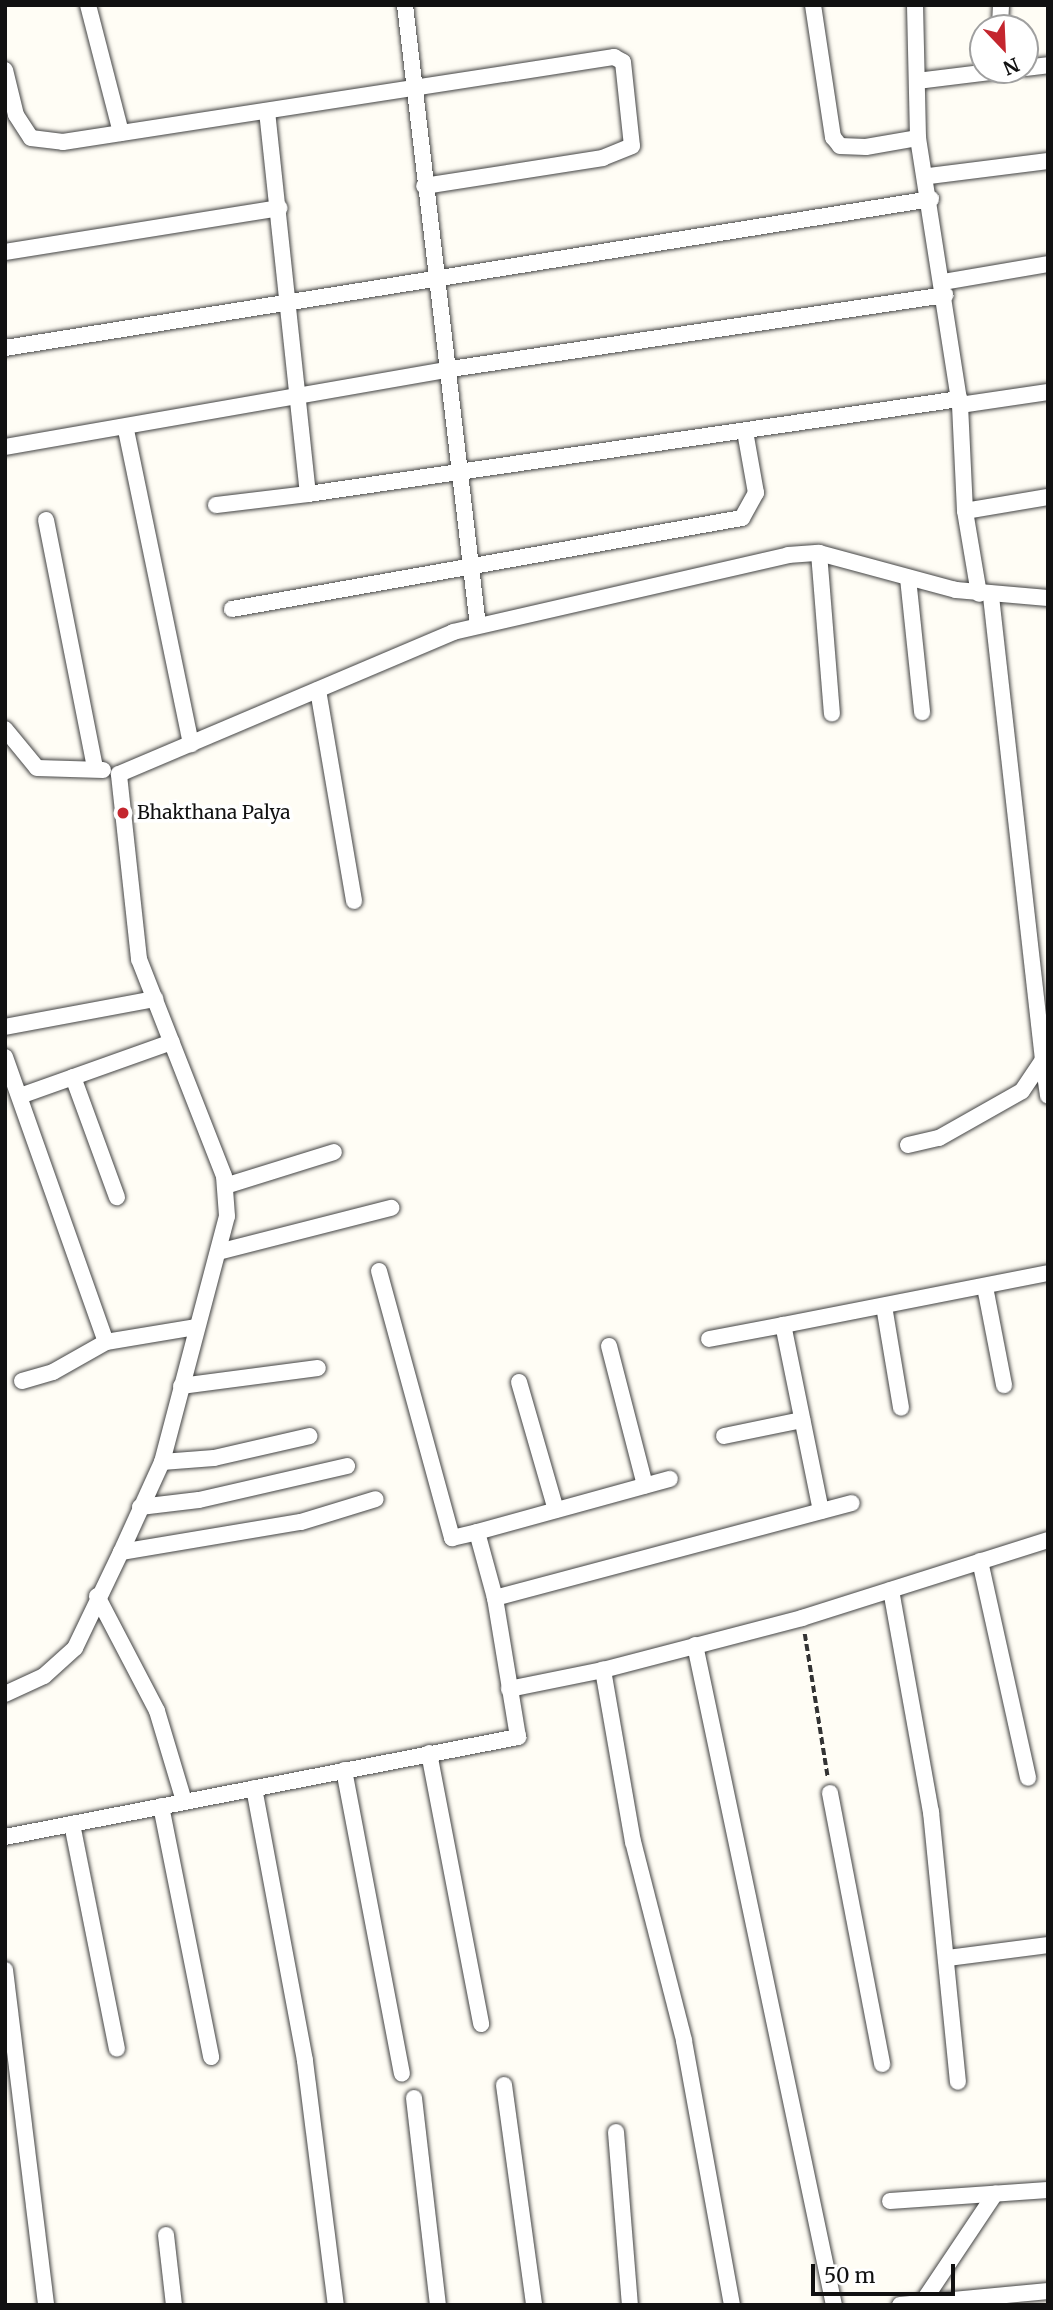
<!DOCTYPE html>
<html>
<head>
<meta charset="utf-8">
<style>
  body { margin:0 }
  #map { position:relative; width:1053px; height:2310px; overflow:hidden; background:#fffdf5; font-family:Merriweather,serif }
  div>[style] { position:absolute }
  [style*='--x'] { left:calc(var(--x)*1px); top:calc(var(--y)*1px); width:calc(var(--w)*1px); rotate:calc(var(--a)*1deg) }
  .path>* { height:3.5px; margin-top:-1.75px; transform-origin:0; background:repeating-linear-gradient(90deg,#333 0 7px,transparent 0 10.5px) }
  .roads { filter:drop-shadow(0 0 2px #444) drop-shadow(0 0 2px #444) }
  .minor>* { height:16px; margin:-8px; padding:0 8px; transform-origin:8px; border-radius:8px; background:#fff }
  .dots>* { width:19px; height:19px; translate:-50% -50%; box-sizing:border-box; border:4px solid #fff; border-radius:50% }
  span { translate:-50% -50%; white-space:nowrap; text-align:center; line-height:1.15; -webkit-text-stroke:7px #fff; paint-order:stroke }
  .poi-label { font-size:19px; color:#111 }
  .left { translate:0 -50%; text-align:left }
  .frame { position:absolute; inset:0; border:7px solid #111; pointer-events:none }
  .north { position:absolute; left:969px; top:14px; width:70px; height:70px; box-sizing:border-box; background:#fff; border:2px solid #a0a0a0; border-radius:50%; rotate:157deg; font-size:19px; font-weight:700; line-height:28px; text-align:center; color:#111 }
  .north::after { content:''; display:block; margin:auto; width:24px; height:32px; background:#c4262e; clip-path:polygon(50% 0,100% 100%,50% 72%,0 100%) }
  .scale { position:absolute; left:811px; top:2264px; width:144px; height:32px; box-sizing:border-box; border:4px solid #111; border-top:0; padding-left:9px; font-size:21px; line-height:24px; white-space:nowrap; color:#111; -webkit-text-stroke:5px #fff; paint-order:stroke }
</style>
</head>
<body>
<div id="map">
  <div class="path">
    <i style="--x:805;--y:1634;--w:146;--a:80.9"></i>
  </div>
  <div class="roads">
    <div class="minor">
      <i style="--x:88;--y:5;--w:132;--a:75.5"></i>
      <i style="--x:405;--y:5;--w:625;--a:83.3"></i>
      <i style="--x:813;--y:5;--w:134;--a:81.4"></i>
      <i style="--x:833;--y:137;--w:11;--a:52"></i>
      <i style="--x:840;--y:146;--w:26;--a:2"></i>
      <i style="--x:866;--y:147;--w:53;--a:-9.8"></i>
      <i style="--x:915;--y:5;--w:133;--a:88.7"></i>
      <i style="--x:918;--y:138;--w:270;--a:81.1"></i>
      <i style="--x:960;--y:405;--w:106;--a:87.3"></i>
      <i style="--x:965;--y:511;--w:84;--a:80.4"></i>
      <i style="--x:1000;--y:25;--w:20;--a:-87"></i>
      <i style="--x:1025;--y:68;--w:23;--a:-7"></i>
      <i style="--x:5;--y:70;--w:46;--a:76.3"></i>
      <i style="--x:16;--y:115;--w:27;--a:57"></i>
      <i style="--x:31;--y:138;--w:32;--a:7"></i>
      <i style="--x:63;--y:142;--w:558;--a:-8.77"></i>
      <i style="--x:614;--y:57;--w:10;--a:29"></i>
      <i style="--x:623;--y:62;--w:84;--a:83.9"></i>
      <i style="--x:632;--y:146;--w:31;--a:158"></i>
      <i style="--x:603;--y:158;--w:181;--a:171.1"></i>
      <i style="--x:917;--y:81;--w:90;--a:-7"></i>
      <i style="--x:267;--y:111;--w:385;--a:83.9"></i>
      <i style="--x:308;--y:494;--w:658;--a:-8.3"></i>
      <i style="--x:929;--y:176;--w:120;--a:-7.2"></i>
      <i style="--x:5;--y:252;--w:278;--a:-9.1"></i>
      <i style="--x:943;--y:282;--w:107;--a:-9.7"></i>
      <i style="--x:5;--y:348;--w:938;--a:-9.14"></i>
      <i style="--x:960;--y:405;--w:89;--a:-8.4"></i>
      <i style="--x:126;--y:430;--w:321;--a:78.3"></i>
      <i style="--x:5;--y:447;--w:446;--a:-9.9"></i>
      <i style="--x:444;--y:370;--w:507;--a:-8.51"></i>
      <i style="--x:216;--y:505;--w:93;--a:-6.8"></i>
      <i style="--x:965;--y:511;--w:84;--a:-9.6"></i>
      <i style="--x:46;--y:520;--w:253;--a:78.8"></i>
      <i style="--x:819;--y:553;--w:161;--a:85.4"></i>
      <i style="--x:908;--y:578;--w:135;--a:84"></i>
      <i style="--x:232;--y:609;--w:518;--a:-10.12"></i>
      <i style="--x:742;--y:518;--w:29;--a:-61"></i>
      <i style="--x:756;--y:493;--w:63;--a:-100.1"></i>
      <i style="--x:318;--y:690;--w:214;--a:80.3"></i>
      <i style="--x:5;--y:729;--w:50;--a:50.6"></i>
      <i style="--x:37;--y:768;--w:66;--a:1.7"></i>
      <i style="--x:5;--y:1027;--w:153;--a:-10.6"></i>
      <i style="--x:5;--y:1057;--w:302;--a:70.5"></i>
      <i style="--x:106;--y:1342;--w:92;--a:-9.4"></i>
      <i style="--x:1043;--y:1060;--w:36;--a:82"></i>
      <i style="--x:73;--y:1077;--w:128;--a:69.9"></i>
      <i style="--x:20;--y:1096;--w:161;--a:-19.6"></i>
      <i style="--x:908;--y:1145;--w:32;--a:-13"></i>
      <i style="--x:939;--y:1138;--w:95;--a:-29.5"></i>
      <i style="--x:1022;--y:1091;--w:37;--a:-56"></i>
      <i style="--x:1043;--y:1060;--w:469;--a:-96.4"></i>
      <i style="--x:225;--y:1186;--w:114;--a:-17.3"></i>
      <i style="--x:218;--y:1252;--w:179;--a:-14.3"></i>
      <i style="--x:379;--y:1271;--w:277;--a:74.7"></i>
      <i style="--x:452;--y:1538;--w:26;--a:-13"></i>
      <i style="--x:985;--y:1287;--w:100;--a:79"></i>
      <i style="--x:884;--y:1306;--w:103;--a:80.5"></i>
      <i style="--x:709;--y:1339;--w:75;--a:-10.7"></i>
      <i style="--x:609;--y:1346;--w:144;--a:75.5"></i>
      <i style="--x:22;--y:1381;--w:32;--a:-16"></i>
      <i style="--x:53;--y:1372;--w:61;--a:-29.5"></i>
      <i style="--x:519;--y:1382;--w:133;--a:73.9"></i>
      <i style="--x:181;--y:1386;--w:138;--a:-7.5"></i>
      <i style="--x:724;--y:1436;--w:80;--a:-11.6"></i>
      <i style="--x:162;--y:1462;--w:52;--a:-4.4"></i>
      <i style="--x:214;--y:1458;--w:98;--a:-12.9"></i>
      <i style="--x:140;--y:1507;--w:59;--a:-6.8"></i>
      <i style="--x:199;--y:1500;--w:152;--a:-12.9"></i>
      <i style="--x:821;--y:1511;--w:190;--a:-101.5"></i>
      <i style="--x:783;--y:1325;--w:270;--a:-11.1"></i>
      <i style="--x:121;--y:1552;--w:182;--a:-9.5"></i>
      <i style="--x:301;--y:1522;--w:78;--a:-17"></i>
      <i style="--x:980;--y:1561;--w:222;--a:77.5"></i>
      <i style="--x:891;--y:1590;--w:226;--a:79.8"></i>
      <i style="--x:931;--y:1812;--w:271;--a:84.3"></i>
      <i style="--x:97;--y:1596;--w:130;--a:62.4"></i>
      <i style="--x:157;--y:1711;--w:94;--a:73.3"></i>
      <i style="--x:495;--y:1598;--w:68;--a:-105.3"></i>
      <i style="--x:477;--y:1532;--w:200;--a:-15.4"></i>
      <i style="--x:695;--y:1645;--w:674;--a:78.11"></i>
      <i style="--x:509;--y:1689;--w:96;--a:-11.4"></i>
      <i style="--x:5;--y:1694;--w:43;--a:-24.8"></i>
      <i style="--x:44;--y:1676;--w:42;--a:-42.1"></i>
      <i style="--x:75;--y:1648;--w:106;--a:-64.4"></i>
      <i style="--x:121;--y:1552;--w:99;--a:-65.5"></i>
      <i style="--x:162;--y:1462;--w:254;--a:-75.2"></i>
      <i style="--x:227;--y:1216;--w:40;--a:-94.3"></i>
      <i style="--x:224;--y:1176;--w:233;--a:-111.4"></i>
      <i style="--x:139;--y:959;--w:186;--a:-96.2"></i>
      <i style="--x:119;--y:774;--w:363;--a:-23"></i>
      <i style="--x:453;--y:632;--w:344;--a:-12.9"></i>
      <i style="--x:788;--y:555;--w:31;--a:-4"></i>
      <i style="--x:819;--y:553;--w:142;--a:15.1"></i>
      <i style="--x:956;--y:590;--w:92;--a:5"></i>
      <i style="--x:429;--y:1753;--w:276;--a:79.1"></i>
      <i style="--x:344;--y:1770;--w:309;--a:79.2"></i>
      <i style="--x:254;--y:1788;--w:278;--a:79.4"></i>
      <i style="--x:305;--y:2061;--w:246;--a:82.8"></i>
      <i style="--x:830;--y:1793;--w:276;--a:79.1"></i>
      <i style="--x:161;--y:1806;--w:256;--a:78.7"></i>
      <i style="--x:72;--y:1824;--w:229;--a:78.7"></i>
      <i style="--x:5;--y:1837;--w:523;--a:-11.03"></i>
      <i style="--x:518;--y:1737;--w:141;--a:-99.4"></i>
      <i style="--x:495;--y:1598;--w:369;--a:-14.9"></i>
      <i style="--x:948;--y:1958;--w:101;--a:-7.4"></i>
      <i style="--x:5;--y:1970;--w:337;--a:83"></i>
      <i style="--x:504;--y:2085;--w:222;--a:82.2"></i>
      <i style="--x:414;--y:2098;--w:208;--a:83.4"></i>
      <i style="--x:616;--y:2132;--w:174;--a:85.4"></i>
      <i style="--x:890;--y:2201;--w:158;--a:-4"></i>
      <i style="--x:166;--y:2235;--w:70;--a:83.5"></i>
      <i style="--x:924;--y:2300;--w:128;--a:-56.2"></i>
      <i style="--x:732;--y:2305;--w:269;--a:-100.3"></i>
      <i style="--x:684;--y:2040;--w:204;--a:-104.4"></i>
      <i style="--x:633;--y:1842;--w:175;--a:-99.9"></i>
      <i style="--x:603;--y:1670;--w:206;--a:-14.6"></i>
      <i style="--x:802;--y:1618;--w:258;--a:-17.6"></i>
      <i style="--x:900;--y:2305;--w:149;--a:-5.4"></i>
    </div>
  </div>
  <div class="dots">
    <i style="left:123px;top:813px;background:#c4262e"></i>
  </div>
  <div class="poi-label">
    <span class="left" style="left:137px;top:813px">Bhakthana Palya</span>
  </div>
  <div class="frame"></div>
  <div class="north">N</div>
  <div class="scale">50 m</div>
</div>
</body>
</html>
